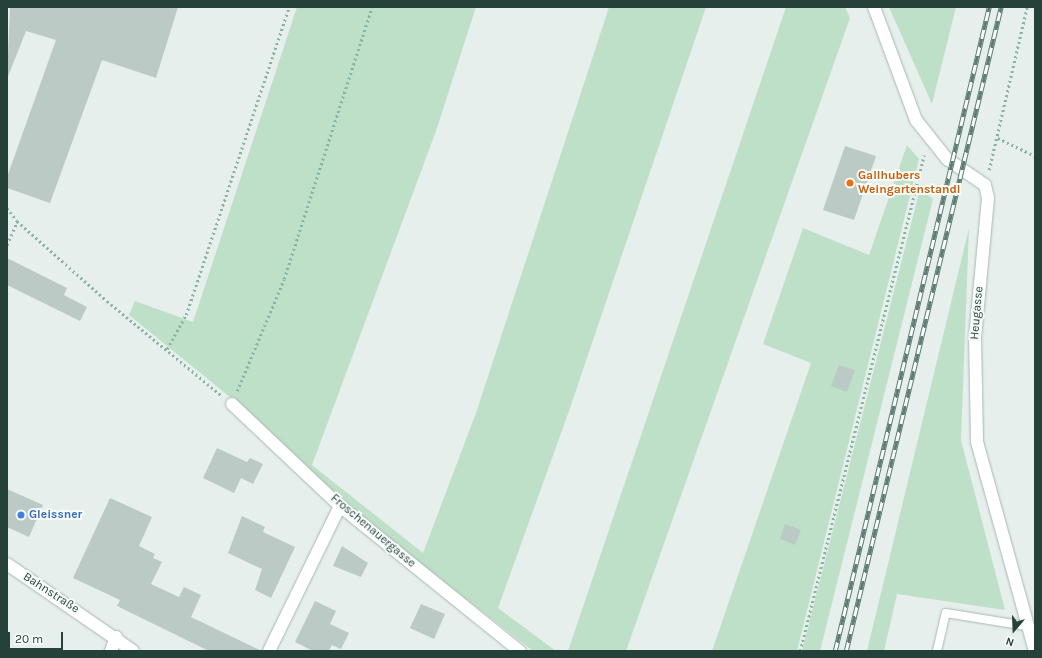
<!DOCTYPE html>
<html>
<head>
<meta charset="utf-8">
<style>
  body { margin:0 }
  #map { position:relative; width:1042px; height:658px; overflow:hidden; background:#e6efeb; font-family:Karla,sans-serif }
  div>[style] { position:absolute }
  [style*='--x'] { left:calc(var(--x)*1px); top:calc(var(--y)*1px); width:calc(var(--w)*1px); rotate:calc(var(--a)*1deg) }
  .green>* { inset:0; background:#bfe0c8 }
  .building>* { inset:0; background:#bbcac4 }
  .path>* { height:2.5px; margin-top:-1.25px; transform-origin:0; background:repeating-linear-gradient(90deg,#86b3a5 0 2px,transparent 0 5px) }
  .roads { filter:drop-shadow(0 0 1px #a8b8b2) drop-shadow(0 0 1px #a8b8b2) }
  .lane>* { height:8px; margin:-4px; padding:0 4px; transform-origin:4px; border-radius:4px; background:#fff }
  .street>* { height:12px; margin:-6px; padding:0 6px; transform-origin:6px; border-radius:6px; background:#fff }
  .secondary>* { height:12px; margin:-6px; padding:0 6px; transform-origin:6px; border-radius:6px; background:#fff }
  .rail>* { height:4.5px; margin-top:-2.25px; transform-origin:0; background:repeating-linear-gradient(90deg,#f7fbf9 0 9px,#5f7d75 0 18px); box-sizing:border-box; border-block:1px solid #5f7d75 }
  .dots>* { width:11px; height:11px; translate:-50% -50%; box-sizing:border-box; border:2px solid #f7fbf9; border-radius:50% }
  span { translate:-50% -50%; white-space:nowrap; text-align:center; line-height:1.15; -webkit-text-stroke:4px #f7fbf9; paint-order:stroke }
  .food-label { font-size:12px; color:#c56008; font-weight:700 }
  .left { translate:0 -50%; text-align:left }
  .street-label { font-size:12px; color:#24423a }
  .shop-label { font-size:12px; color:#366cbe; font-weight:700 }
  .frame { position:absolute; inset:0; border:8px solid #24423a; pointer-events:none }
  .north { position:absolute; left:994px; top:610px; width:40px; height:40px; -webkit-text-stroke:3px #f7fbf9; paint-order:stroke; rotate:199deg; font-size:11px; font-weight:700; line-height:16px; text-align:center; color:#24423a }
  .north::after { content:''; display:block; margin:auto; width:14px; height:18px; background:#24423a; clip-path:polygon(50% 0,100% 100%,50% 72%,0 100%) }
  .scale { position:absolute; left:8px; top:632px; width:55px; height:18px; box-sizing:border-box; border:2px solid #24423a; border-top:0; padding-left:5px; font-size:12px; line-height:14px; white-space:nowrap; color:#24423a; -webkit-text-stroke:3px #f7fbf9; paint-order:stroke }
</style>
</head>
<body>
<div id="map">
  <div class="green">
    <i style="clip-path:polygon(297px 7px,476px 7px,436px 131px,312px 465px,423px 553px,476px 413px,609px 7px,706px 7px,569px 411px,498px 608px,556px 651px,533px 651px,339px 500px,230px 397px,129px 315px,135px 301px,193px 322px)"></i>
    <i style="clip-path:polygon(786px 7px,845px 7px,850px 18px,626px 651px,568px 651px)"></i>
    <i style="clip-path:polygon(889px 7px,956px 7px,932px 104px)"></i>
    <i style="clip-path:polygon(907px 145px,919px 159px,797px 651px,712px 651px,811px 363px,763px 344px,803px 228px,869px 255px)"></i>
    <i style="clip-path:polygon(920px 189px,933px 199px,820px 651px,802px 651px)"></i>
    <i style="clip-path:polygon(969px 228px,961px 440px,1005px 610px,897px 594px,884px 651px,867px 651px)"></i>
  </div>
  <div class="building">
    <i style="clip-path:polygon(10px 7px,178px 7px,156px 78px,102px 60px,50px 203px,7px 188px,7px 177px,56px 40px,26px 31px,7px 79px)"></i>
    <i style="clip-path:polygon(845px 146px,876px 156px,854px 220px,823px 210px)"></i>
    <i style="clip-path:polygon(7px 258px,67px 288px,64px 295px,87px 307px,80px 321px,7px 285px)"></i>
    <i style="clip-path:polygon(839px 365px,855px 370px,847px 392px,831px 386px)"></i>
    <i style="clip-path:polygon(217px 448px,247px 462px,250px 458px,263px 464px,253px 484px,241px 478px,234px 493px,203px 478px)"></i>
    <i style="clip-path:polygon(7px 489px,43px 505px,29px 537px,7px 527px)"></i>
    <i style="clip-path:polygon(110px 498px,152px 517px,139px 546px,155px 554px,153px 558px,162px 562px,151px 584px,179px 597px,184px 587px,201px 595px,191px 617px,262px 651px,209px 651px,117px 606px,120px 600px,73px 578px)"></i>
    <i style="clip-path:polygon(242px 516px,265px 527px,263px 532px,295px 547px,271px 598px,255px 590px,262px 569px,228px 553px)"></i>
    <i style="clip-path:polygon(785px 524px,801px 530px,795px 545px,780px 539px)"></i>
    <i style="clip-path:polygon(342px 546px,368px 563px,361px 577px,333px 566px)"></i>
    <i style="clip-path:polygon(315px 601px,336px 611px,330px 624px,349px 633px,341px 649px,332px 645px,329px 651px,313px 651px,295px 642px)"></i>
    <i style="clip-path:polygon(421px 604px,445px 614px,434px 639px,410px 628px)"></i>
  </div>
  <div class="path">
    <i style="--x:998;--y:138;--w:41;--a:25.9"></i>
    <i style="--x:989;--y:170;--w:167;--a:-76.9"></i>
    <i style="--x:7;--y:208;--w:16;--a:52"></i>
    <i style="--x:17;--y:221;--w:120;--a:41.6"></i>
    <i style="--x:107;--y:301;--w:148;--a:39.5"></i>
    <i style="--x:7;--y:245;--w:26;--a:-67"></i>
    <i style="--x:167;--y:349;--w:39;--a:-61"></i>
    <i style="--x:186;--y:315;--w:325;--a:-71.5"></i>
    <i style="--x:237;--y:391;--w:121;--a:-67.2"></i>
    <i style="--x:284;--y:279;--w:286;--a:-72.1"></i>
    <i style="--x:800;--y:651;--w:511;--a:-75.96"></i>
  </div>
  <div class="roads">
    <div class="lane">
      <i style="--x:937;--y:651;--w:39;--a:-77"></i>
      <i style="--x:946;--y:613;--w:81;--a:9.2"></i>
    </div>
    <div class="street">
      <i style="--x:232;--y:404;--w:149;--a:43.4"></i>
      <i style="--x:340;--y:506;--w:231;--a:38.9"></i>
      <i style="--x:7;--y:564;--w:153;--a:34.6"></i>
      <i style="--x:111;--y:651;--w:15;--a:-70"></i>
      <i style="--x:269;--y:651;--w:161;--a:-63.9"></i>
    </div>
    <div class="secondary">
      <i style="--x:874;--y:7;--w:121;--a:69.6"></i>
      <i style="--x:916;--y:120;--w:50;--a:51.5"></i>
      <i style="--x:947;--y:159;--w:46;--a:34.4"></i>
      <i style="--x:985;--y:185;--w:13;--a:77"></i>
      <i style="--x:988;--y:198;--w:140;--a:95.3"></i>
      <i style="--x:975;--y:337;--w:105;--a:88.9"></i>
      <i style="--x:977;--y:442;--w:217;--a:74.5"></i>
    </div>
  </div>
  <div class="rail">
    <i style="--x:835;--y:651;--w:662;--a:-76.55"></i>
    <i style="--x:846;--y:651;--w:662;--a:-76.47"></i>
  </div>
  <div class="dots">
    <i style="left:850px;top:183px;background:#e8710a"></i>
    <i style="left:21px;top:515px;background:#3f7fe0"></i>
  </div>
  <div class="food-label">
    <span class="left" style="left:858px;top:183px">Gallhubers<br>Weingartenstandl</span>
  </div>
  <div class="street-label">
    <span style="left:977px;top:313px;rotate:-85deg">Heugasse</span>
    <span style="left:373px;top:531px;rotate:40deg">Froschenauergasse</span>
    <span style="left:51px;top:593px;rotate:33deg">Bahnstraße</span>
  </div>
  <div class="shop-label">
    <span class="left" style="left:29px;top:515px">Gleissner</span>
  </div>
  <div class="frame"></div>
  <div class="north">N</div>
  <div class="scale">20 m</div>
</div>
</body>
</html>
